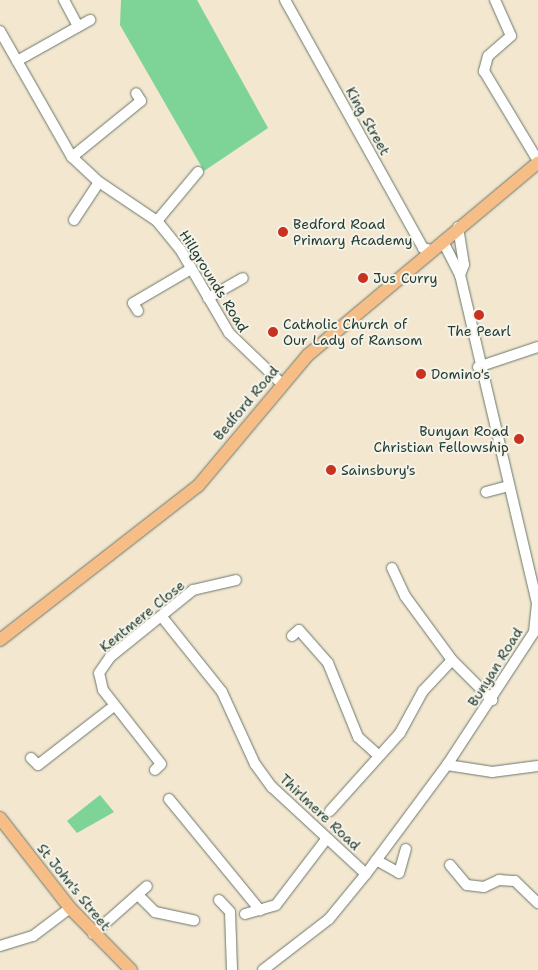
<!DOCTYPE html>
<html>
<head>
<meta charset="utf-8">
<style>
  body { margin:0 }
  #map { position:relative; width:538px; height:970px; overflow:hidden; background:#f3e7d0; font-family:"Shantell Sans",sans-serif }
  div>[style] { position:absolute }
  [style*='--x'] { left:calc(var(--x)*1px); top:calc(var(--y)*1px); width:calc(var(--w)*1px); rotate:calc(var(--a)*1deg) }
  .green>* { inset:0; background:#7ed397 }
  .roads { filter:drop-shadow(0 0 1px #69786b) drop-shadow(0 0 1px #69786b) }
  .minor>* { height:10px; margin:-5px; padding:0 5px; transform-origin:5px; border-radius:5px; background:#fff }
  .major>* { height:12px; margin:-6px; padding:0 6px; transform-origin:6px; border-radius:6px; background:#f6be86 }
  .dots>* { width:14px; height:14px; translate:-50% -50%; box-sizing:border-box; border:2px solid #f7f3e8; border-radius:50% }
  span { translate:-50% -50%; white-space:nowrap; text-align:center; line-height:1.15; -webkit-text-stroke:4px #f7f3e8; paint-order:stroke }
  .street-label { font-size:14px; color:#1f3d34 }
  .poi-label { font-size:14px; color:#1f3d34 }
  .left { translate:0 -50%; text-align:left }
  .right { translate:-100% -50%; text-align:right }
</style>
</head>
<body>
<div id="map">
  <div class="green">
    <i style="clip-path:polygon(121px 0,197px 0,268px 128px,204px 171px,120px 25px)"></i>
    <i style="clip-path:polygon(100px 795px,114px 812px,77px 833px,67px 821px)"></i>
  </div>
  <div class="roads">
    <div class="minor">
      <i style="--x:64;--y:0;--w:30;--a:62"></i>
      <i style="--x:285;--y:0;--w:284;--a:60.9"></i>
      <i style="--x:423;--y:248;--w:9;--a:13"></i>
      <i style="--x:495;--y:0;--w:39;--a:66"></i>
      <i style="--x:511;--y:36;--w:30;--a:139"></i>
      <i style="--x:488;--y:56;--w:16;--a:105"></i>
      <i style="--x:484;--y:71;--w:105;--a:59"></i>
      <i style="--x:0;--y:31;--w:145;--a:60.3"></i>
      <i style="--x:72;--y:157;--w:37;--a:43"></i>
      <i style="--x:99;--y:182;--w:70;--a:33.9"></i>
      <i style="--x:157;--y:221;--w:36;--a:51"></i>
      <i style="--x:180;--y:249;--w:97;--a:59.7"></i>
      <i style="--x:229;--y:333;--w:72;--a:43.9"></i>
      <i style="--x:17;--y:61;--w:84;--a:-29.3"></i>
      <i style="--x:72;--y:157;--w:89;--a:-39.1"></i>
      <i style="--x:141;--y:101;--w:9;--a:-122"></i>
      <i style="--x:74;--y:220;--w:45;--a:-56.7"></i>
      <i style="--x:157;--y:221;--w:64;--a:-50.1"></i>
      <i style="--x:458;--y:227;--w:38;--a:81"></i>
      <i style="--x:464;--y:265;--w:11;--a:112"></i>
      <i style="--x:208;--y:298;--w:40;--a:-29.7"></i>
      <i style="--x:138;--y:311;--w:9;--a:-122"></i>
      <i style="--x:133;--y:303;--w:67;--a:-30.4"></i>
      <i style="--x:478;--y:367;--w:63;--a:-18.4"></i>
      <i style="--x:486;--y:492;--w:23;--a:-15"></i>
      <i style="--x:392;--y:568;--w:31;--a:65"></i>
      <i style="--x:405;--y:596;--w:79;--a:53.7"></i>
      <i style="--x:452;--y:660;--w:57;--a:45"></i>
      <i style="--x:162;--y:617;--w:96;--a:51.3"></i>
      <i style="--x:222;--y:692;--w:79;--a:65.4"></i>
      <i style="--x:255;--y:764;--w:29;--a:54"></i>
      <i style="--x:272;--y:787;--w:128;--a:42.8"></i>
      <i style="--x:292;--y:636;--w:9;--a:-41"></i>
      <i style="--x:299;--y:630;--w:44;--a:48.7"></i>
      <i style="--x:328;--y:663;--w:80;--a:67.9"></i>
      <i style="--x:358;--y:737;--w:28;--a:42"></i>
      <i style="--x:31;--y:758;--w:10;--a:45"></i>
      <i style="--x:38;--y:765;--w:96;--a:-37.8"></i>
      <i style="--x:447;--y:765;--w:46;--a:8.8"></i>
      <i style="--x:492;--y:772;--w:46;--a:-7.4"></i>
      <i style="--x:155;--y:770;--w:8;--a:-45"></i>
      <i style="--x:161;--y:764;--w:94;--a:-128.1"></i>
      <i style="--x:103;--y:690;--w:17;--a:-103"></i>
      <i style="--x:99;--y:673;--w:19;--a:-55"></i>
      <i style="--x:110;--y:657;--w:107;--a:-38.9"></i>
      <i style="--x:193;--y:590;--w:44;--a:-13.1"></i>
      <i style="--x:169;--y:799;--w:144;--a:50.7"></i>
      <i style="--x:330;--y:811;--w:105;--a:-48.1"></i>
      <i style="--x:400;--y:733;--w:48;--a:-61.3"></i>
      <i style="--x:423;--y:691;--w:42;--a:-46.9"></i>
      <i style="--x:376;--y:860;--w:26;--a:29"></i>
      <i style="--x:399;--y:873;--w:25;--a:-74"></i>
      <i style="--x:450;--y:865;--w:26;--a:50"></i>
      <i style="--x:467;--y:885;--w:17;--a:7"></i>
      <i style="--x:484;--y:887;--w:17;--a:-25"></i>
      <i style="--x:499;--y:880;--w:16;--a:4"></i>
      <i style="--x:515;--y:881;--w:32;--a:44"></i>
      <i style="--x:139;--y:896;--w:23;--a:45"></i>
      <i style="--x:155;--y:912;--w:40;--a:12"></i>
      <i style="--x:219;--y:900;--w:16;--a:47"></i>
      <i style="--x:230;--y:912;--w:58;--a:88"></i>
      <i style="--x:245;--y:914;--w:32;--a:-16"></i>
      <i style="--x:276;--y:905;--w:84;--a:-52.7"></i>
      <i style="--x:93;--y:934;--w:72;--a:-41.6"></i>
      <i style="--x:0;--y:946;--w:34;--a:-17"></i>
      <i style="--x:33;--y:936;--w:46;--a:-37.1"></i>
      <i style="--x:263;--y:970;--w:83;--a:-37.7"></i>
      <i style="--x:329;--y:919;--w:58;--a:-50.6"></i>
      <i style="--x:366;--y:874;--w:136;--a:-53.4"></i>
      <i style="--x:447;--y:765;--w:159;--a:-56.8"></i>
      <i style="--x:534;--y:632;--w:29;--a:-84"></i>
      <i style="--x:537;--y:603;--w:337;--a:-103.2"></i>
      <i style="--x:460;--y:275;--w:38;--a:-117"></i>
    </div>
    <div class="major">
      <i style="--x:0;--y:640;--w:251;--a:-37.9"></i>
      <i style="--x:198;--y:486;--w:171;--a:-50"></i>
      <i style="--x:308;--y:355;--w:300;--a:-39.9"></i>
      <i style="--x:0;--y:818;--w:114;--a:52.1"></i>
      <i style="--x:70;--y:908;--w:87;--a:45.5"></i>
    </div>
  </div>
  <div class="dots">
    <i style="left:283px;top:232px;background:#c8321e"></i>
    <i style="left:363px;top:278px;background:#c8321e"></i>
    <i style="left:479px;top:315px;background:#c8321e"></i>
    <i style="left:273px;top:332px;background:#c8321e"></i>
    <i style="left:421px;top:374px;background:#c8321e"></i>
    <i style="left:519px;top:439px;background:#c8321e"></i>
    <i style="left:331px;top:470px;background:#c8321e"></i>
  </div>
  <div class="street-label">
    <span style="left:368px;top:121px;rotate:61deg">King Street</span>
    <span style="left:214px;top:281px;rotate:58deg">Hillgrounds Road</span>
    <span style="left:246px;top:403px;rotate:-50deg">Bedford Road</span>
    <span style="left:142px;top:616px;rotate:-39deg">Kentmere Close</span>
    <span style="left:495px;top:667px;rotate:-58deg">Bunyan Road</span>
    <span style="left:320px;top:812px;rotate:43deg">Thirlmere Road</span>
    <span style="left:74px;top:887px;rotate:51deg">St John's Street</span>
  </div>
  <div class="poi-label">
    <span class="left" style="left:293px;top:232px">Bedford Road<br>Primary Academy</span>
    <span class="left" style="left:373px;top:278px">Jus Curry</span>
    <span class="left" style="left:283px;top:332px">Catholic Church of<br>Our Lady of Ransom</span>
    <span style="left:479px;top:331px">The Pearl</span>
    <span class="left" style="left:431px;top:374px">Domino's</span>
    <span class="right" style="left:509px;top:439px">Bunyan Road<br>Christian Fellowship</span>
    <span class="left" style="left:341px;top:470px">Sainsbury's</span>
  </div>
</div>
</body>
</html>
